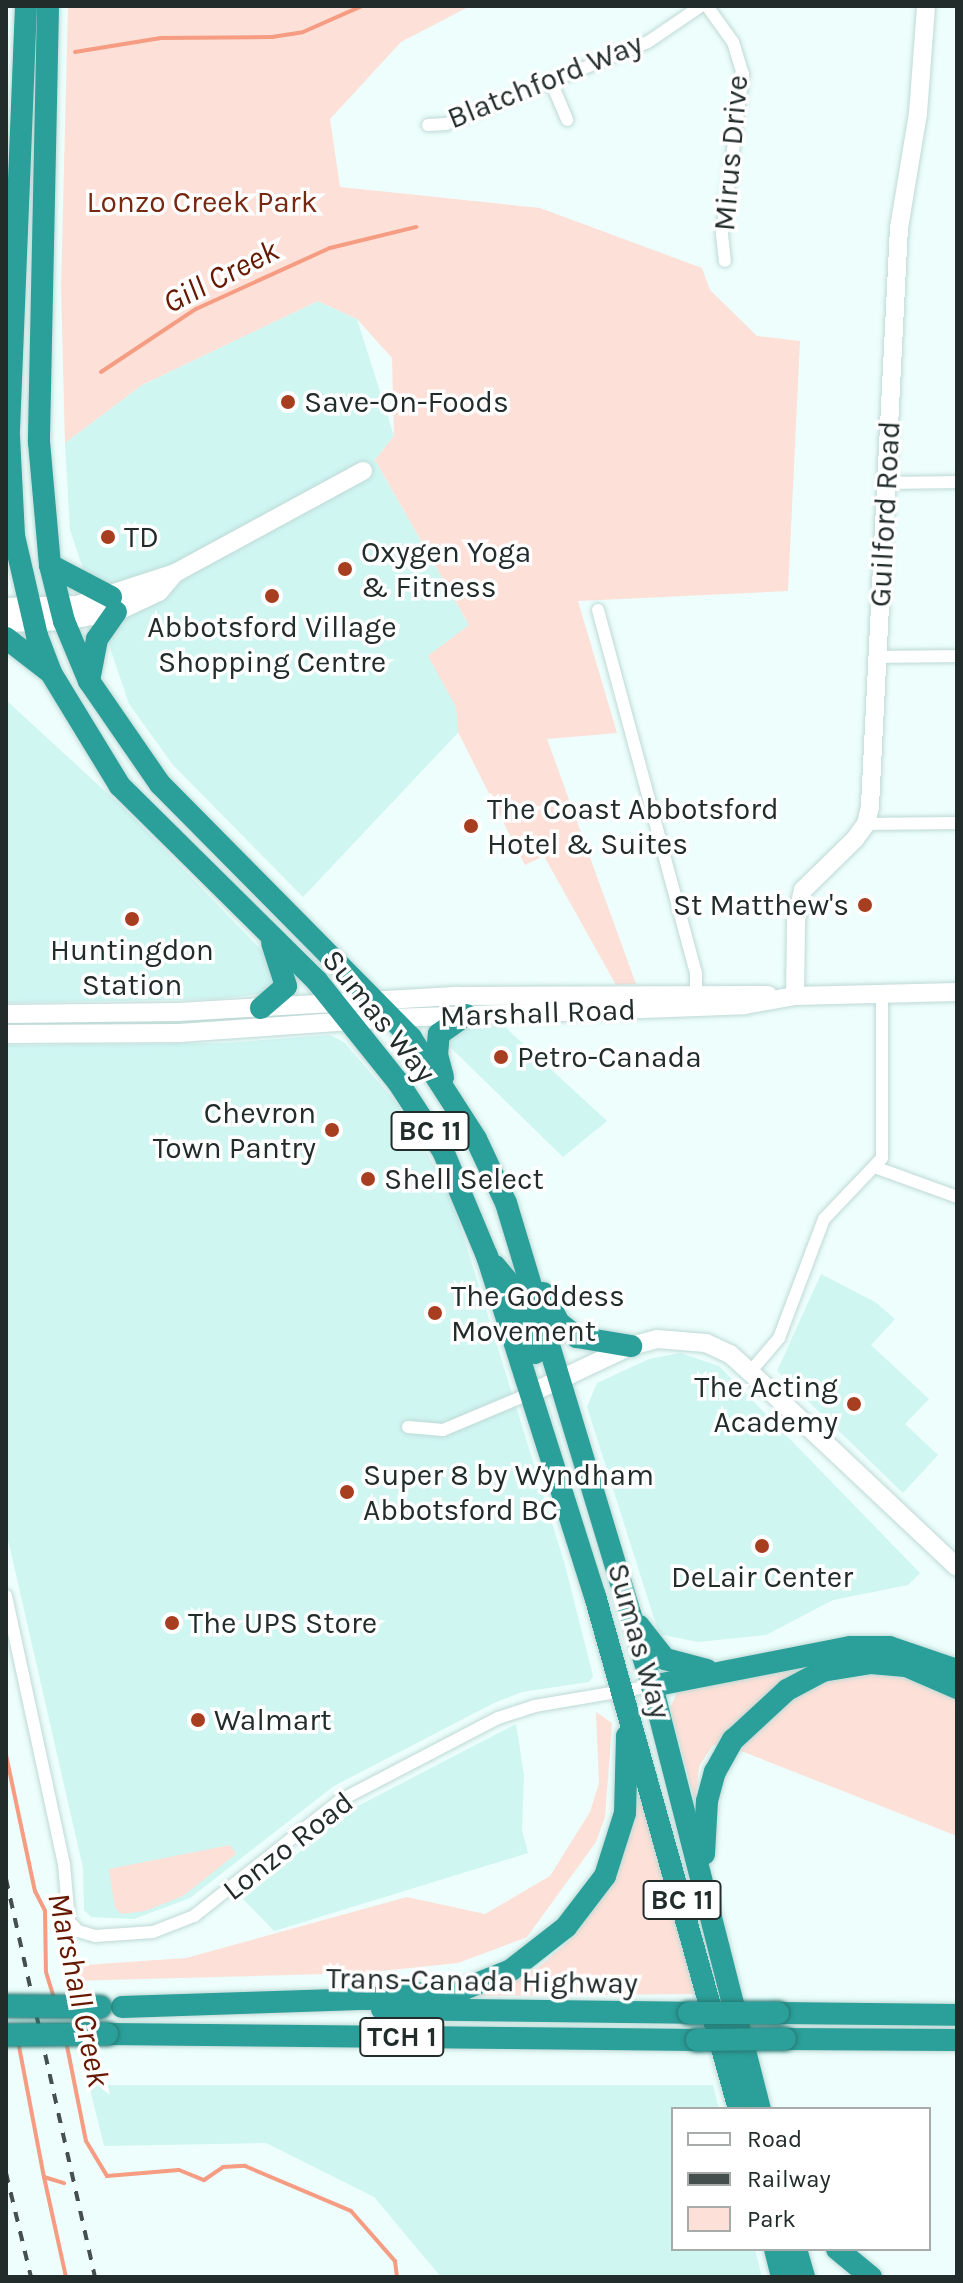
<!DOCTYPE html>
<html>
<head>
<meta charset="utf-8">
<style>
  body { margin:0 }
  #map { position:relative; width:963px; height:2283px; overflow:hidden; background:#edfefc; font-family:Karla,sans-serif }
  div>[style] { position:absolute }
  [style*='--x'] { left:calc(var(--x)*1px); top:calc(var(--y)*1px); width:calc(var(--w)*1px); rotate:calc(var(--a)*1deg) }
  .built>* { inset:0; background:#d0f6f2 }
  .green>* { inset:0; background:#fde0d7 }
  .stream>* { height:4px; margin:-2px; padding:0 2px; transform-origin:2px; border-radius:2px; background:#f59c82 }
  .roads { filter:drop-shadow(0 0 2px #bed9d6) drop-shadow(0 0 2px #bed9d6) }
  .street>* { height:12px; margin:-6px; padding:0 6px; transform-origin:6px; border-radius:6px; background:#fff }
  .secondary>* { height:18px; margin:-9px; padding:0 9px; transform-origin:9px; border-radius:9px; background:#fff }
  .highway>* { height:22px; margin:-11px; padding:0 11px; transform-origin:11px; border-radius:11px; background:#2b9f99 }
  .rail>* { height:4px; margin-top:-2px; transform-origin:0; background:repeating-linear-gradient(90deg,#444f4e 0 10px,transparent 0 20px) }
  .bridges { filter:drop-shadow(0 0 2px #287772) drop-shadow(0 0 2px #287772) }
  .highway-bridge>* { height:22px; margin:-11px; padding:0 11px; transform-origin:11px; border-radius:11px; background:#2b9f99 }
  .dots>* { width:22px; height:22px; translate:-50% -50%; box-sizing:border-box; border:4px solid #fff; border-radius:50% }
  span { translate:-50% -50%; white-space:nowrap; text-align:center; line-height:1.15; -webkit-text-stroke:7px #fff; paint-order:stroke }
  .shield-label span { padding:2px 6px; background:#fff; border:2px solid; border-radius:6px; -webkit-text-stroke-width:0 }
  .shield-label { font-size:28px; color:#222c2b; font-weight:700 }
  .street-label { font-size:30px; color:#222c2b }
  .park-label { font-size:30px; color:#762810 }
  .poi-label { font-size:30px; color:#222c2b }
  .left { translate:0 -50%; text-align:left }
  .right { translate:-100% -50%; text-align:right }
  .water-label { font-size:32px; color:#661900; font-style:italic }
  .frame { position:absolute; inset:0; border:8px solid #222c2b; pointer-events:none }
  .legend { position:absolute; left:671px; top:2107px; width:260px; height:144px; box-sizing:border-box; background:#fff; border:2px solid #a7abaa; margin:0; padding:10px 14px; list-style:none; font-size:24px; color:#222c2b }
  .legend li { display:flex; align-items:center; gap:16px; height:40px }
  .legend b { width:40px; border:2px solid #a7abaa }
</style>
</head>
<body>
<div id="map">
  <div class="built">
    <i style="clip-path:polygon(318px 301px,357px 319px,394px 436px,375px 460px,503px 685px,303px 897px,173px 765px,129px 704px,70px 530px,65px 443px,142px 385px)"></i>
    <i style="clip-path:polygon(6px 700px,132px 816px,272px 961px,274px 986px,267px 993px,220px 999px,6px 1003px)"></i>
    <i style="clip-path:polygon(504px 1026px,607px 1121px,563px 1157px,449px 1046px,454px 1033px,467px 1027px)"></i>
    <i style="clip-path:polygon(330px 1035px,344px 1042px,398px 1105px,450px 1193px,565px 1565px,593px 1676px,589px 1682px,522px 1692px,494px 1703px,334px 1786px,190px 1898px,134px 1919px,91px 1917px,84px 1910px,83px 1868px,6px 1531px,6px 1045px,225px 1043px)"></i>
    <i style="clip-path:polygon(821px 1274px,875px 1302px,895px 1319px,871px 1345px,929px 1399px,905px 1424px,938px 1455px,903px 1493px,777px 1371px)"></i>
    <i style="clip-path:polygon(680px 1353px,719px 1366px,920px 1573px,908px 1585px,833px 1600px,766px 1635px,698px 1642px,659px 1634px,587px 1407px,597px 1383px,649px 1359px)"></i>
    <i style="clip-path:polygon(516px 1724px,524px 1775px,522px 1830px,528px 1853px,274px 1931px,243px 1899px,350px 1810px)"></i>
    <i style="clip-path:polygon(89px 2085px,713px 2085px,719px 2109px,673px 2109px,673px 2249px,755px 2249px,762px 2277px,441px 2277px,374px 2197px,266px 2143px,104px 2146px)"></i>
  </div>
  <div class="green">
    <i style="clip-path:polygon(68px 6px,470px 6px,401px 42px,330px 119px,340px 187px,540px 208px,702px 268px,710px 290px,757px 336px,800px 341px,788px 591px,578px 601px,617px 733px,547px 739px,636px 984px,616px 985px,544px 856px,525px 865px,458px 732px,456px 707px,428px 656px,469px 625px,375px 460px,394px 436px,392px 358px,357px 319px,318px 301px,142px 385px,65px 443px,61px 288px)"></i>
    <i style="clip-path:polygon(800px 1665px,841px 1679px,885px 1673px,945px 1689px,957px 1699px,957px 1836px,736px 1749px,713px 1745px,699px 1766px,695px 1802px,670px 1709px,677px 1692px)"></i>
    <i style="clip-path:polygon(596px 1712px,612px 1723px,605px 1817px,596px 1842px,527px 1937px,458px 1963px,363px 1973px,66px 1981px,70px 1966px,186px 1958px,407px 1897px,485px 1914px,550px 1876px,590px 1812px,599px 1783px)"></i>
    <i style="clip-path:polygon(640px 1790px,695px 1994px,470px 1996px,539px 1967px,570px 1940px,611px 1883px)"></i>
    <i style="clip-path:polygon(230px 1845px,236px 1854px,183px 1896px,145px 1911px,122px 1914px,115px 1908px,109px 1869px)"></i>
  </div>
  <div class="stream">
    <i style="--x:75;--y:52;--w:87;--a:-9.2"></i>
    <i style="--x:161;--y:38;--w:111;--a:-0.5"></i>
    <i style="--x:272;--y:37;--w:31;--a:-9"></i>
    <i style="--x:303;--y:32;--w:64;--a:-23.8"></i>
    <i style="--x:101;--y:372;--w:114;--a:-33.6"></i>
    <i style="--x:196;--y:309;--w:147;--a:-24.5"></i>
    <i style="--x:330;--y:248;--w:89;--a:-13.7"></i>
    <i style="--x:6;--y:1755;--w:139;--a:78"></i>
    <i style="--x:35;--y:1891;--w:22;--a:63"></i>
    <i style="--x:45;--y:1911;--w:61;--a:89.1"></i>
    <i style="--x:46;--y:1972;--w:27;--a:73"></i>
    <i style="--x:18;--y:2041;--w:138;--a:79.2"></i>
    <i style="--x:44;--y:2177;--w:21;--a:17"></i>
    <i style="--x:66;--y:2041;--w:102;--a:78.7"></i>
    <i style="--x:86;--y:2141;--w:41;--a:59"></i>
    <i style="--x:107;--y:2176;--w:72;--a:-4.8"></i>
    <i style="--x:179;--y:2170;--w:27;--a:22"></i>
    <i style="--x:204;--y:2180;--w:23;--a:-34"></i>
    <i style="--x:223;--y:2167;--w:22;--a:-3"></i>
    <i style="--x:245;--y:2166;--w:115;--a:23"></i>
    <i style="--x:351;--y:2211;--w:67;--a:48.7"></i>
    <i style="--x:395;--y:2261;--w:16;--a:83"></i>
    <i style="--x:44;--y:2177;--w:102;--a:77.6"></i>
  </div>
  <div class="roads">
    <div class="street">
      <i style="--x:707;--y:6;--w:44;--a:54.2"></i>
      <i style="--x:733;--y:42;--w:34;--a:73"></i>
      <i style="--x:743;--y:74;--w:161;--a:97.5"></i>
      <i style="--x:722;--y:234;--w:27;--a:84"></i>
      <i style="--x:552;--y:84;--w:39;--a:67"></i>
      <i style="--x:428;--y:125;--w:18;--a:-3"></i>
      <i style="--x:446;--y:124;--w:218;--a:-22.1"></i>
      <i style="--x:648;--y:42;--w:64;--a:-34.2"></i>
      <i style="--x:886;--y:483;--w:71;--a:-0.8"></i>
      <i style="--x:598;--y:610;--w:377;--a:74.9"></i>
      <i style="--x:696;--y:974;--w:28;--a:90"></i>
      <i style="--x:878;--y:657;--w:79;--a:-0.7"></i>
      <i style="--x:866;--y:824;--w:91;--a:-0.6"></i>
      <i style="--x:877;--y:1168;--w:85;--a:19.9"></i>
      <i style="--x:750;--y:1372;--w:45;--a:-49.5"></i>
      <i style="--x:779;--y:1338;--w:127;--a:-69.3"></i>
      <i style="--x:824;--y:1219;--w:84;--a:-46.4"></i>
      <i style="--x:882;--y:1158;--w:164;--a:-90"></i>
      <i style="--x:408;--y:1427;--w:35;--a:5"></i>
      <i style="--x:443;--y:1430;--w:95;--a:-22.8"></i>
      <i style="--x:6;--y:1596;--w:274;--a:77.8"></i>
      <i style="--x:64;--y:1864;--w:57;--a:85"></i>
      <i style="--x:69;--y:1921;--w:13;--a:48"></i>
      <i style="--x:78;--y:1931;--w:18;--a:16"></i>
      <i style="--x:95;--y:1936;--w:58;--a:-3.9"></i>
      <i style="--x:153;--y:1932;--w:44;--a:-21.3"></i>
      <i style="--x:194;--y:1916;--w:185;--a:-38.4"></i>
      <i style="--x:339;--y:1801;--w:179;--a:-27.6"></i>
      <i style="--x:498;--y:1718;--w:39;--a:-18"></i>
      <i style="--x:535;--y:1706;--w:119;--a:-9.7"></i>
    </div>
    <div class="secondary">
      <i style="--x:6;--y:607;--w:71;--a:-1.6"></i>
      <i style="--x:77;--y:605;--w:103;--a:-18.1"></i>
      <i style="--x:175;--y:573;--w:214;--a:-28.5"></i>
      <i style="--x:6;--y:623;--w:58;--a:-2"></i>
      <i style="--x:64;--y:621;--w:53;--a:-9.8"></i>
      <i style="--x:116;--y:612;--w:47;--a:-24.9"></i>
      <i style="--x:159;--y:592;--w:25;--a:-50"></i>
      <i style="--x:795;--y:996;--w:76;--a:-89.2"></i>
      <i style="--x:796;--y:920;--w:31;--a:-77"></i>
      <i style="--x:803;--y:890;--w:73;--a:-44.4"></i>
      <i style="--x:855;--y:839;--w:19;--a:-54"></i>
      <i style="--x:866;--y:824;--w:18;--a:-77"></i>
      <i style="--x:870;--y:806;--w:579;--a:-87.13"></i>
      <i style="--x:899;--y:228;--w:117;--a:-80.6"></i>
      <i style="--x:918;--y:113;--w:107;--a:-85.7"></i>
      <i style="--x:6;--y:1014;--w:172;--a:-0.7"></i>
      <i style="--x:178;--y:1012;--w:281;--a:-3.3"></i>
      <i style="--x:459;--y:996;--w:309;--a:-0.2"></i>
      <i style="--x:6;--y:1034;--w:173;--a:-0.3"></i>
      <i style="--x:179;--y:1033;--w:216;--a:-4"></i>
      <i style="--x:394;--y:1018;--w:351;--a:-2.1"></i>
      <i style="--x:745;--y:1005;--w:51;--a:-10.2"></i>
      <i style="--x:795;--y:996;--w:162;--a:-1.4"></i>
      <i style="--x:531;--y:1393;--w:110;--a:-25.2"></i>
      <i style="--x:631;--y:1346;--w:27;--a:-15"></i>
      <i style="--x:657;--y:1339;--w:49;--a:4.7"></i>
      <i style="--x:706;--y:1343;--w:26;--a:25"></i>
      <i style="--x:730;--y:1354;--w:27;--a:42"></i>
      <i style="--x:750;--y:1372;--w:284;--a:43.3"></i>
    </div>
    <div class="highway">
      <i style="--x:26;--y:6;--w:431;--a:92.3"></i>
      <i style="--x:9;--y:437;--w:99;--a:87.1"></i>
      <i style="--x:14;--y:536;--w:103;--a:77"></i>
      <i style="--x:37;--y:636;--w:40;--a:69"></i>
      <i style="--x:51;--y:673;--w:132;--a:58.6"></i>
      <i style="--x:120;--y:786;--w:277;--a:44.7"></i>
      <i style="--x:317;--y:981;--w:129;--a:51.3"></i>
      <i style="--x:398;--y:1082;--w:82;--a:56.9"></i>
      <i style="--x:443;--y:1151;--w:114;--a:67.3"></i>
      <i style="--x:487;--y:1256;--w:357;--a:72.4"></i>
      <i style="--x:595;--y:1596;--w:533;--a:74.32"></i>
      <i style="--x:48;--y:6;--w:436;--a:91.2"></i>
      <i style="--x:39;--y:442;--w:123;--a:84.9"></i>
      <i style="--x:50;--y:565;--w:58;--a:76"></i>
      <i style="--x:64;--y:621;--w:65;--a:67.4"></i>
      <i style="--x:89;--y:681;--w:125;--a:55.4"></i>
      <i style="--x:160;--y:784;--w:357;--a:45.3"></i>
      <i style="--x:411;--y:1038;--w:120;--a:57.2"></i>
      <i style="--x:476;--y:1139;--w:71;--a:64.9"></i>
      <i style="--x:506;--y:1203;--w:505;--a:73.18"></i>
      <i style="--x:652;--y:1686;--w:437;--a:75.7"></i>
      <i style="--x:50;--y:565;--w:69;--a:27.7"></i>
      <i style="--x:6;--y:638;--w:56;--a:37.7"></i>
      <i style="--x:89;--y:681;--w:43;--a:-79.2"></i>
      <i style="--x:97;--y:639;--w:33;--a:-55"></i>
      <i style="--x:261;--y:1008;--w:33;--a:-41"></i>
      <i style="--x:286;--y:986;--w:45;--a:-108"></i>
      <i style="--x:443;--y:1077;--w:23;--a:-105"></i>
      <i style="--x:437;--y:1055;--w:21;--a:-85"></i>
      <i style="--x:439;--y:1034;--w:33;--a:-35"></i>
      <i style="--x:495;--y:1266;--w:31;--a:50"></i>
      <i style="--x:515;--y:1290;--w:66;--a:72.4"></i>
      <i style="--x:543;--y:1293;--w:34;--a:62"></i>
      <i style="--x:559;--y:1323;--w:23;--a:38"></i>
      <i style="--x:577;--y:1337;--w:55;--a:9.5"></i>
      <i style="--x:639;--y:1626;--w:42;--a:51.8"></i>
      <i style="--x:665;--y:1659;--w:43;--a:14.7"></i>
      <i style="--x:652;--y:1686;--w:203;--a:-11.1"></i>
      <i style="--x:851;--y:1647;--w:38;--a:0"></i>
      <i style="--x:889;--y:1647;--w:72;--a:18.7"></i>
      <i style="--x:704;--y:1854;--w:53;--a:-86.8"></i>
      <i style="--x:707;--y:1801;--w:30;--a:-75"></i>
      <i style="--x:715;--y:1772;--w:37;--a:-61"></i>
      <i style="--x:733;--y:1740;--w:74;--a:-42.8"></i>
      <i style="--x:787;--y:1690;--w:40;--a:-28"></i>
      <i style="--x:822;--y:1671;--w:50;--a:-9.3"></i>
      <i style="--x:871;--y:1663;--w:35;--a:5"></i>
      <i style="--x:906;--y:1666;--w:56;--a:23.3"></i>
      <i style="--x:122;--y:2007;--w:245;--a:-1.9"></i>
      <i style="--x:367;--y:1999;--w:98;--a:-5.9"></i>
      <i style="--x:464;--y:1989;--w:51;--a:-22"></i>
      <i style="--x:511;--y:1970;--w:70;--a:-38"></i>
      <i style="--x:566;--y:1927;--w:64;--a:-52.6"></i>
      <i style="--x:605;--y:1876;--w:66;--a:-72.4"></i>
      <i style="--x:625;--y:1813;--w:77;--a:-88.5"></i>
      <i style="--x:382;--y:2009;--w:307;--a:0.7"></i>
      <i style="--x:778;--y:2013;--w:179;--a:0.6"></i>
      <i style="--x:107;--y:2034;--w:590;--a:0.58"></i>
      <i style="--x:785;--y:2039;--w:172;--a:0.3"></i>
      <i style="--x:775;--y:2249;--w:29;--a:76"></i>
      <i style="--x:796;--y:2249;--w:29;--a:74"></i>
      <i style="--x:837;--y:2249;--w:44;--a:39.5"></i>
    </div>
  </div>
  <div class="rail">
    <i style="--x:6;--y:1879;--w:408;--a:77.4"></i>
    <i style="--x:6;--y:2173;--w:107;--a:76.5"></i>
  </div>
  <div class="bridges">
    <div class="highway-bridge">
      <i style="--x:6;--y:2006;--w:94;--a:0.6"></i>
      <i style="--x:689;--y:2013;--w:89;--a:0"></i>
      <i style="--x:6;--y:2035;--w:101;--a:-0.6"></i>
      <i style="--x:697;--y:2040;--w:88;--a:-0.7"></i>
    </div>
  </div>
  <div class="dots">
    <i style="left:288px;top:402px;background:#a63e1f"></i>
    <i style="left:108px;top:537px;background:#a63e1f"></i>
    <i style="left:345px;top:569px;background:#a63e1f"></i>
    <i style="left:272px;top:596px;background:#a63e1f"></i>
    <i style="left:471px;top:826px;background:#a63e1f"></i>
    <i style="left:865px;top:905px;background:#a63e1f"></i>
    <i style="left:132px;top:919px;background:#a63e1f"></i>
    <i style="left:501px;top:1057px;background:#a63e1f"></i>
    <i style="left:332px;top:1130px;background:#a63e1f"></i>
    <i style="left:368px;top:1179px;background:#a63e1f"></i>
    <i style="left:435px;top:1313px;background:#a63e1f"></i>
    <i style="left:854px;top:1404px;background:#a63e1f"></i>
    <i style="left:347px;top:1492px;background:#a63e1f"></i>
    <i style="left:762px;top:1546px;background:#a63e1f"></i>
    <i style="left:172px;top:1623px;background:#a63e1f"></i>
    <i style="left:198px;top:1720px;background:#a63e1f"></i>
  </div>
  <div class="shield-label">
    <span style="left:430px;top:1131px">BC 11</span>
    <span style="left:682px;top:1900px">BC 11</span>
    <span style="left:402px;top:2037px">TCH 1</span>
  </div>
  <div class="street-label">
    <span style="left:545px;top:81px;rotate:-22deg">Blatchford Way</span>
    <span style="left:731px;top:153px;rotate:-85deg">Mirus Drive</span>
    <span style="left:885px;top:514px;rotate:-87deg">Guilford Road</span>
    <span style="left:538px;top:1013px;rotate:-2deg">Marshall Road</span>
    <span style="left:379px;top:1016px;rotate:51deg">Sumas Way</span>
    <span style="left:639px;top:1641px;rotate:74deg">Sumas Way</span>
    <span style="left:288px;top:1846px;rotate:-38deg">Lonzo Road</span>
    <span style="left:482px;top:1981px;rotate:1deg">Trans-Canada Highway</span>
  </div>
  <div class="park-label">
    <span style="left:202px;top:202px">Lonzo Creek Park</span>
  </div>
  <div class="poi-label">
    <span class="left" style="left:304px;top:402px">Save-On-Foods</span>
    <span class="left" style="left:124px;top:537px">TD</span>
    <span class="left" style="left:361px;top:569px">Oxygen Yoga<br>&amp; Fitness</span>
    <span style="left:272px;top:644px">Abbotsford Village<br>Shopping Centre</span>
    <span class="left" style="left:487px;top:826px">The Coast Abbotsford<br>Hotel &amp; Suites</span>
    <span class="right" style="left:849px;top:905px">St Matthew's</span>
    <span style="left:132px;top:967px">Huntingdon<br>Station</span>
    <span class="left" style="left:517px;top:1057px">Petro-Canada</span>
    <span class="right" style="left:316px;top:1130px">Chevron<br>Town Pantry</span>
    <span class="left" style="left:384px;top:1179px">Shell Select</span>
    <span class="left" style="left:451px;top:1313px">The Goddess<br>Movement</span>
    <span class="right" style="left:838px;top:1404px">The Acting<br>Academy</span>
    <span class="left" style="left:363px;top:1492px">Super 8 by Wyndham<br>Abbotsford BC</span>
    <span style="left:762px;top:1577px">DeLair Center</span>
    <span class="left" style="left:188px;top:1623px">The UPS Store</span>
    <span class="left" style="left:214px;top:1720px">Walmart</span>
  </div>
  <div class="water-label">
    <span style="left:221px;top:277px;rotate:-27deg">Gill Creek</span>
    <span style="left:78px;top:1990px;rotate:78deg">Marshall Creek</span>
  </div>
  <div class="frame"></div>
  <ul class="legend">
  <li><b style="height:10px;background:#fff"></b>Road</li>
  <li><b style="height:10px;background:#444f4e"></b>Railway</li>
  <li><b style="height:22px;background:#fde0d7"></b>Park</li>
  </ul>
</div>
</body>
</html>
